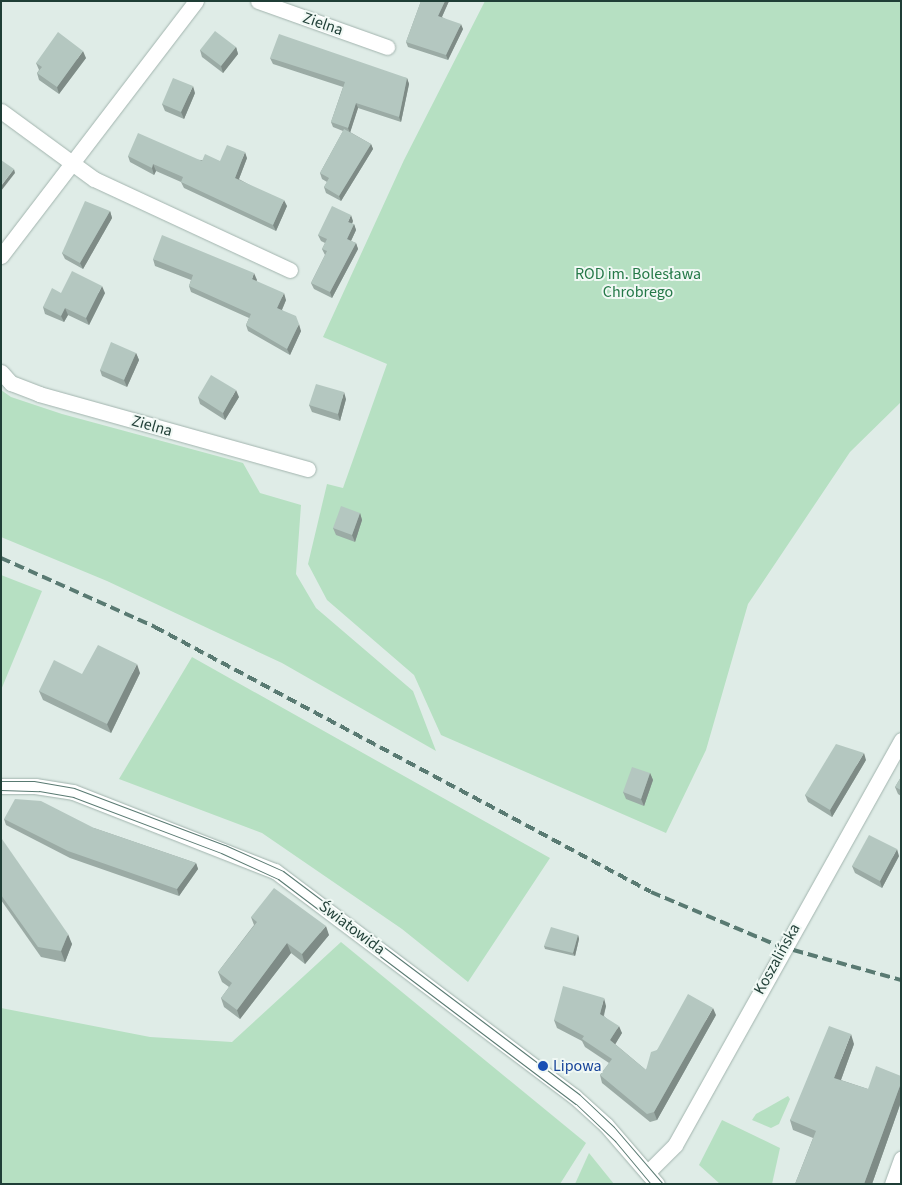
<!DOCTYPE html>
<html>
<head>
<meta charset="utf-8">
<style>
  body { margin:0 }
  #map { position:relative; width:902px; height:1185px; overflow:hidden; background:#dfece7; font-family:"Source Sans 3",sans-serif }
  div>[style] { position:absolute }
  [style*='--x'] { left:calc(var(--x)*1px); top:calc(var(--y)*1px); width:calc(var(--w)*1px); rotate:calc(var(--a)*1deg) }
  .green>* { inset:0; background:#b6e0c2 }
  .roads { filter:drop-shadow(0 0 1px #a2b4ae) drop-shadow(0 0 1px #a2b4ae) }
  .minor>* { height:15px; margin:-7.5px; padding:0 7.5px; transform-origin:7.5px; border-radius:7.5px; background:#fff }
  .tertiary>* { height:15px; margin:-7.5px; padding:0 7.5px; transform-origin:7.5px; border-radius:7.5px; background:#fff }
  .tram>* { height:1px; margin:-0.5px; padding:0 0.5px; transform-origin:0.5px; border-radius:0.5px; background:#597a72 }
  .rail>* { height:4px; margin-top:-2px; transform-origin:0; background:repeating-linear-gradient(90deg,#597a72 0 10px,transparent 0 15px) }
  .wall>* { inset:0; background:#9baba5 }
  .shaded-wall>* { inset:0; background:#7e8b86 }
  .building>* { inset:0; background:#b4c7c0 }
  .dots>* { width:14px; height:14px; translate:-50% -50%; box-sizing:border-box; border:2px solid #f0f8f4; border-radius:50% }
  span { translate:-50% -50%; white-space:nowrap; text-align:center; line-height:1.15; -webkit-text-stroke:4px #f0f8f4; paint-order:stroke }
  .street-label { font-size:16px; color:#1f3e36 }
  .park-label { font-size:16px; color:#257948 }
  .transit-label { font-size:16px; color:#164399 }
  .left { translate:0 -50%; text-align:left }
  .frame { position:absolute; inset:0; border:2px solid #1f3e36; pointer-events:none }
</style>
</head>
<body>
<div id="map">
  <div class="green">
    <i style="clip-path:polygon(485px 1px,901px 1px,901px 402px,850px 452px,748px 604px,706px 750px,666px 833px,441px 735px,414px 675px,327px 600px,308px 564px,327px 484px,343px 488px,387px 364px,323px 337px,404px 160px)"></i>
    <i style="clip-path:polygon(1px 390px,11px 397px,62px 414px,243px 463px,260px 493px,301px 505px,296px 574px,316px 608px,413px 691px,436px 751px,282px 663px,107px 581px,1px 537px)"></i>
    <i style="clip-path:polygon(1px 575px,42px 591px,1px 690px)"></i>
    <i style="clip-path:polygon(192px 657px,550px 858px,468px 982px,402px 929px,262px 833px,119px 779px)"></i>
    <i style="clip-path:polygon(341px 942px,586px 1143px,560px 1184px,1px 1184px,1px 1008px,150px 1037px,232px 1042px)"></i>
    <i style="clip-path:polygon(788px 1096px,790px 1099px,779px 1124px,771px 1128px,752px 1120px,756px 1114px)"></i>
    <i style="clip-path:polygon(722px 1120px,780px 1148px,772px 1184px,720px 1184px,699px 1165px)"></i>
    <i style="clip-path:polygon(589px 1153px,614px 1184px,575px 1184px)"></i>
  </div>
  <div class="roads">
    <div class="minor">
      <i style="--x:258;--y:1;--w:137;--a:19.6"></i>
      <i style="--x:1;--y:111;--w:115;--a:36.2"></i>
      <i style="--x:94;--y:179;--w:216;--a:24.9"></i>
      <i style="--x:1;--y:256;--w:321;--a:-52.6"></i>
      <i style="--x:1;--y:372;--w:15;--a:48"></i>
      <i style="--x:11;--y:383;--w:30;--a:21"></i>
      <i style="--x:39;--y:394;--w:279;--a:15.6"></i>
      <i style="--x:648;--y:1172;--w:38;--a:-45"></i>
      <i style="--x:675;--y:1145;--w:464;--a:-60.8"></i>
      <i style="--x:892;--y:1184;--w:27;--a:-70"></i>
    </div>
    <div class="tertiary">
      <i style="--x:1;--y:786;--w:34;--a:0"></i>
      <i style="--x:35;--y:786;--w:38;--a:9"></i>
      <i style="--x:73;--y:792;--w:217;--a:21.4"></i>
      <i style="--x:275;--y:871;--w:374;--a:37"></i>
      <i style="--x:574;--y:1096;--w:43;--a:42.2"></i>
      <i style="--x:606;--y:1125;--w:78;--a:49.2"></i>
    </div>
  </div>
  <div class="tram">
    <i style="--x:1;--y:781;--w:33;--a:0"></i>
    <i style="--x:34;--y:781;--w:41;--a:9.9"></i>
    <i style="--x:74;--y:788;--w:161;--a:20.7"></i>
    <i style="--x:225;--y:845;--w:64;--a:24.1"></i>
    <i style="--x:283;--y:871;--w:371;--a:37"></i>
    <i style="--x:579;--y:1094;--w:48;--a:43.3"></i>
    <i style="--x:614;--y:1127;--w:75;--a:49.3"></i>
    <i style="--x:1;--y:790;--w:38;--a:2"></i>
    <i style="--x:39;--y:791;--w:35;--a:10"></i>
    <i style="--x:73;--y:797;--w:158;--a:20.7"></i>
    <i style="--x:221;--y:853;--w:63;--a:24.5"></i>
    <i style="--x:278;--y:879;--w:373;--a:37.1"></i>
    <i style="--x:576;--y:1104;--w:54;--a:43.5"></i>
    <i style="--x:615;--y:1141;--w:56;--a:50.1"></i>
  </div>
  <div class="rail">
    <i style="--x:1;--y:558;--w:169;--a:24.1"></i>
    <i style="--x:155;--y:627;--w:562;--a:28.11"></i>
    <i style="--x:651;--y:892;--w:139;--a:22.9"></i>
    <i style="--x:779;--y:946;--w:127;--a:15.6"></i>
  </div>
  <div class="wall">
    <i style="clip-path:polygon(421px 1px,449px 1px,442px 17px,463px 29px,448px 60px,408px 47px,406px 42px)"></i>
    <i style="clip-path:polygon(236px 47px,238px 54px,223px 73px,202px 57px,200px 50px)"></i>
    <i style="clip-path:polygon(86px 58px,59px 94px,39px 80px,37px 73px,39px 70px,36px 63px)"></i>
    <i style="clip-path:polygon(270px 58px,407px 78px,409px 84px,401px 122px,358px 108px,350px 132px,371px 144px,373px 149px,341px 201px,326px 193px,324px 187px,327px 182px,322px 179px,320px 173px,343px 131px,333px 127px,331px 122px,343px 87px,273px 64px)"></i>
    <i style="clip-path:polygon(195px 93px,184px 119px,165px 111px,162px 104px)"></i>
    <i style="clip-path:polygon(128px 156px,220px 161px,247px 158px,239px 179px,287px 206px,276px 231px,184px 188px,181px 182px,156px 171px,154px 175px,130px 162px)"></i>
    <i style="clip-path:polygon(110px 211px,112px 218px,83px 269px,65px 259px,62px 253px)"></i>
    <i style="clip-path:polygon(353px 221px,352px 224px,354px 224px,356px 230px,351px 241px,356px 243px,358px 249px,332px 298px,314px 289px,311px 283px,325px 255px,322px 249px,325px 243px,321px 241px,318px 235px)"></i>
    <i style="clip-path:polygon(153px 259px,257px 280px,256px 281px,286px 300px,282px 310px,301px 331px,290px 355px,248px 331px,246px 325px,249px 318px,191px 292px,189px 286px,191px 280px,155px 266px)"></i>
    <i style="clip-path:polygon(61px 293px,105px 293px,89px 325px,68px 315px,64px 322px,45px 314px,43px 307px)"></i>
    <i style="clip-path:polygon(136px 353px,139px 360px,127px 387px,102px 376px,100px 370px)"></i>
    <i style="clip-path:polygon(198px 397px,239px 397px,225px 420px,200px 404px)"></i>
    <i style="clip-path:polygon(346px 399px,340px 421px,312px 412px,309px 405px)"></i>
    <i style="clip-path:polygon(360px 513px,362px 520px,355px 542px,336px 535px,333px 528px)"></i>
    <i style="clip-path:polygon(140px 673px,111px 733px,43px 700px,39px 691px,82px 674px)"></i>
    <i style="clip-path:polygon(866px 760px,832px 817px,808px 802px,805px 795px)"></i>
    <i style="clip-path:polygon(650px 773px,653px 780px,644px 806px,626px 799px,623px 792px)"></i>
    <i style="clip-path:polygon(901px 777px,901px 796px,898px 794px,895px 787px)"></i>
    <i style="clip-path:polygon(4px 819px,94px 828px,196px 863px,198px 869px,179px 896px,70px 858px,6px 825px)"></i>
    <i style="clip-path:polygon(1px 840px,72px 944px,65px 962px,41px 957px,1px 900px)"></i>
    <i style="clip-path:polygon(899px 856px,882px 888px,855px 873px,852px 866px)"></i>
    <i style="clip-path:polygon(251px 917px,329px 935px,305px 964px,291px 953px,240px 1019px,224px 1007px,221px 998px,229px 987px,222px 982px,218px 972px,254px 925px)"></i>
    <i style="clip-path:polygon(578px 935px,579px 939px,575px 956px,545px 949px,544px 946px)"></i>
    <i style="clip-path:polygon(606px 1006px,604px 1016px,622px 1033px,615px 1044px,646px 1070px,657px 1050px,716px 1015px,657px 1120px,650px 1122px,602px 1083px,600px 1075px,609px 1063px,585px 1047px,582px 1041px,557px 1028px,554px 1020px)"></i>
    <i style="clip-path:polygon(854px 1044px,841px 1080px,868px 1089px,901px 1076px,901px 1102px,872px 1184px,795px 1184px,813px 1138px,793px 1130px,790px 1120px)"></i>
  </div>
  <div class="shaded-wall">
    <i style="clip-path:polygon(445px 1px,449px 1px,440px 21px,438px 16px)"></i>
    <i style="clip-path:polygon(461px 24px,463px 29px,448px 60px,446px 55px)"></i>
    <i style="clip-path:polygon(236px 47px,238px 54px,223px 73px,221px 66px)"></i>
    <i style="clip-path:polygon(83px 51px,86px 58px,59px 94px,57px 87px)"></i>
    <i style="clip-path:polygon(407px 78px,409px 84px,401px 122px,399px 117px)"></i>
    <i style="clip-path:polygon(193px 86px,195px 93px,184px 119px,181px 112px)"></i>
    <i style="clip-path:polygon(356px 103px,358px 108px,350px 133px,348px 128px)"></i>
    <i style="clip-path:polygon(371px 144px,373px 149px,341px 201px,339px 196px)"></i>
    <i style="clip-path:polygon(245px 152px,247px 158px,237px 184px,235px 178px)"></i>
    <i style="clip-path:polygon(153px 164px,156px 171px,154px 175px,152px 168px)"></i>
    <i style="clip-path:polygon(14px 169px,15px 173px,1px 191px,1px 186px)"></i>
    <i style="clip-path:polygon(284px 200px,287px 206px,276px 231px,273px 225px)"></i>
    <i style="clip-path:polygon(110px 211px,112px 218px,83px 269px,80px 263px)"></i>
    <i style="clip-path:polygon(351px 215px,353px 221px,350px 228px,348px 222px)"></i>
    <i style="clip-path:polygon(354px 224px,356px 230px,349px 245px,347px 239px)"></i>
    <i style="clip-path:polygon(356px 243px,358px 249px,332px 298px,330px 292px)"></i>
    <i style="clip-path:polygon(254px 273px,257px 280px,254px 285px,252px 279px)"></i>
    <i style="clip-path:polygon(102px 286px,105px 293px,89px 325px,86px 318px)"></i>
    <i style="clip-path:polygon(284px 293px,286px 300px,280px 314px,277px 308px)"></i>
    <i style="clip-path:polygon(65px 308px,68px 315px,64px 322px,61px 316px)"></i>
    <i style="clip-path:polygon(299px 324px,301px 331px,290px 355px,287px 349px)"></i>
    <i style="clip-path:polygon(136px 353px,139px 360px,127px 387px,124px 380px)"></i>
    <i style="clip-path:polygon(236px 390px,239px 397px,225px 420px,223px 413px)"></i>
    <i style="clip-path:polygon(344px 392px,346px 399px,340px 421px,338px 414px)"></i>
    <i style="clip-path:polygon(360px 513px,362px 520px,355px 542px,352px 535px)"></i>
    <i style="clip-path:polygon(137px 664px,140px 673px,111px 733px,107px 724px)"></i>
    <i style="clip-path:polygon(864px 753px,866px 760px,832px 817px,830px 810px)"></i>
    <i style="clip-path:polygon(650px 773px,653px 780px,644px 806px,641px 799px)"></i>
    <i style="clip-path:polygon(897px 849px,899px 856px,882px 888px,880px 881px)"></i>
    <i style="clip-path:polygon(196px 863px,198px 869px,179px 896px,177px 889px)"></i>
    <i style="clip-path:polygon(326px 926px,329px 935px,305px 964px,302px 954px)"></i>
    <i style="clip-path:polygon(68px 934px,72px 944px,65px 962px,61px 951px)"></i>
    <i style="clip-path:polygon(578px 935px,579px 939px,575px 956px,573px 953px)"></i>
    <i style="clip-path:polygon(287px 943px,291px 953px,240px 1019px,237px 1010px)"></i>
    <i style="clip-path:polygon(604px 998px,606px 1006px,602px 1021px,600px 1014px)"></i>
    <i style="clip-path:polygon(713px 1008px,716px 1015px,657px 1120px,654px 1112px)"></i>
    <i style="clip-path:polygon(619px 1026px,622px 1033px,613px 1048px,610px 1040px)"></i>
    <i style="clip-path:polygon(851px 1034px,854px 1044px,838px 1088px,834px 1078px)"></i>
    <i style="clip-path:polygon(901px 1083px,901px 1102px,872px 1184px,864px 1184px)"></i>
  </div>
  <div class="building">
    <i style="clip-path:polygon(421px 1px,445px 1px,438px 16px,461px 24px,446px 55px,406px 42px)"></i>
    <i style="clip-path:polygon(215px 31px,236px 47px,221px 66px,200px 50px)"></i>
    <i style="clip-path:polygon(58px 32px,83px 51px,57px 87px,37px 73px,42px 67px,36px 63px)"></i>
    <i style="clip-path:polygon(279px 34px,407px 78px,399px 117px,356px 103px,348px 128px,331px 122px,345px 82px,270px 58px)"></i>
    <i style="clip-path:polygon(173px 78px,193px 86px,181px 112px,162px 104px)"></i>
    <i style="clip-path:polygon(344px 129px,371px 144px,339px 196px,324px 187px,329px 178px,320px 173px)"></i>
    <i style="clip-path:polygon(138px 133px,202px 161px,205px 154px,220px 161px,227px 145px,245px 152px,235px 178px,284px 200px,273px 225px,181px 182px,183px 177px,153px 164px,152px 168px,128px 156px)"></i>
    <i style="clip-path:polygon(1px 160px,14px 169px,1px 186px)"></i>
    <i style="clip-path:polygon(85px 201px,110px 211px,80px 263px,62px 253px)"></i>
    <i style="clip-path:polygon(332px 206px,351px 215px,348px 222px,354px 224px,347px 239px,356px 243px,330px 292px,311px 283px,327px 251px,322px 249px,327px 239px,318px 235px)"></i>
    <i style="clip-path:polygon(162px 235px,254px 273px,252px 279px,284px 293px,277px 308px,296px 316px,299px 324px,287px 349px,246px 325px,251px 314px,189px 286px,193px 275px,153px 259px)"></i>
    <i style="clip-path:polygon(72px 271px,102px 286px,86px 318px,65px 308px,61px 316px,43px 307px,52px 288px,61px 293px)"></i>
    <i style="clip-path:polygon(111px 342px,136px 353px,124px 380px,100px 370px)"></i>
    <i style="clip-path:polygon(211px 375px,236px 390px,223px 413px,198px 397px)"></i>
    <i style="clip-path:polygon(316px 384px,344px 392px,338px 414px,309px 405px)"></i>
    <i style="clip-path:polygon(341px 506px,360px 513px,352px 535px,333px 528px)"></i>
    <i style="clip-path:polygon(98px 645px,137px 664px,107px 724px,39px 691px,54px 660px,82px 674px)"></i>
    <i style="clip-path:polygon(836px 744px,864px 753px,830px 810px,805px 795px)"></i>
    <i style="clip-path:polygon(632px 767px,650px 773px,641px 799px,623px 792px)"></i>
    <i style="clip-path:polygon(901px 777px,901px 790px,895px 787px)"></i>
    <i style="clip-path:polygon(15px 799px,41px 801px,94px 828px,196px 863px,177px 889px,68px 851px,4px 819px)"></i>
    <i style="clip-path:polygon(869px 835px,897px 849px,880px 881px,852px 866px)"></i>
    <i style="clip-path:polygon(2px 839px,68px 934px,61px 951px,38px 947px,1px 895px,1px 840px)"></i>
    <i style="clip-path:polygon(274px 888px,326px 926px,302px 954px,287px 943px,237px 1010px,221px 998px,232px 983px,218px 972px,257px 922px,251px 917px)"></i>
    <i style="clip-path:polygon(551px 927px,578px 935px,573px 953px,544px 946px)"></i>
    <i style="clip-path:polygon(563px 986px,604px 998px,600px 1014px,619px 1026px,610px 1040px,646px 1070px,651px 1052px,657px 1050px,688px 994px,713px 1008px,654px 1112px,647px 1114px,600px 1075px,612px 1059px,582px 1039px,584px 1036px,554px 1020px)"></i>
    <i style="clip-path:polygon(829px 1026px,851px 1034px,834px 1078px,868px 1089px,876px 1066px,901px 1076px,901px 1083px,864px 1184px,795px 1184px,816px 1131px,790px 1120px)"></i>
  </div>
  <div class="dots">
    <i style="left:543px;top:1066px;background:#1a4fb4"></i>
  </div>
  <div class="street-label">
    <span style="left:323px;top:24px;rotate:19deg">Zielna</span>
    <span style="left:152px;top:426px;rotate:16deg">Zielna</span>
    <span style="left:352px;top:928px;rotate:37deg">Światowida</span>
    <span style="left:777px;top:959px;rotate:-61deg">Koszalińska</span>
  </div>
  <div class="park-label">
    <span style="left:638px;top:283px">ROD im. Bolesława<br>Chrobrego</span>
  </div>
  <div class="transit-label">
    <span class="left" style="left:553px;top:1066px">Lipowa</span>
  </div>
  <div class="frame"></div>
</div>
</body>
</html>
